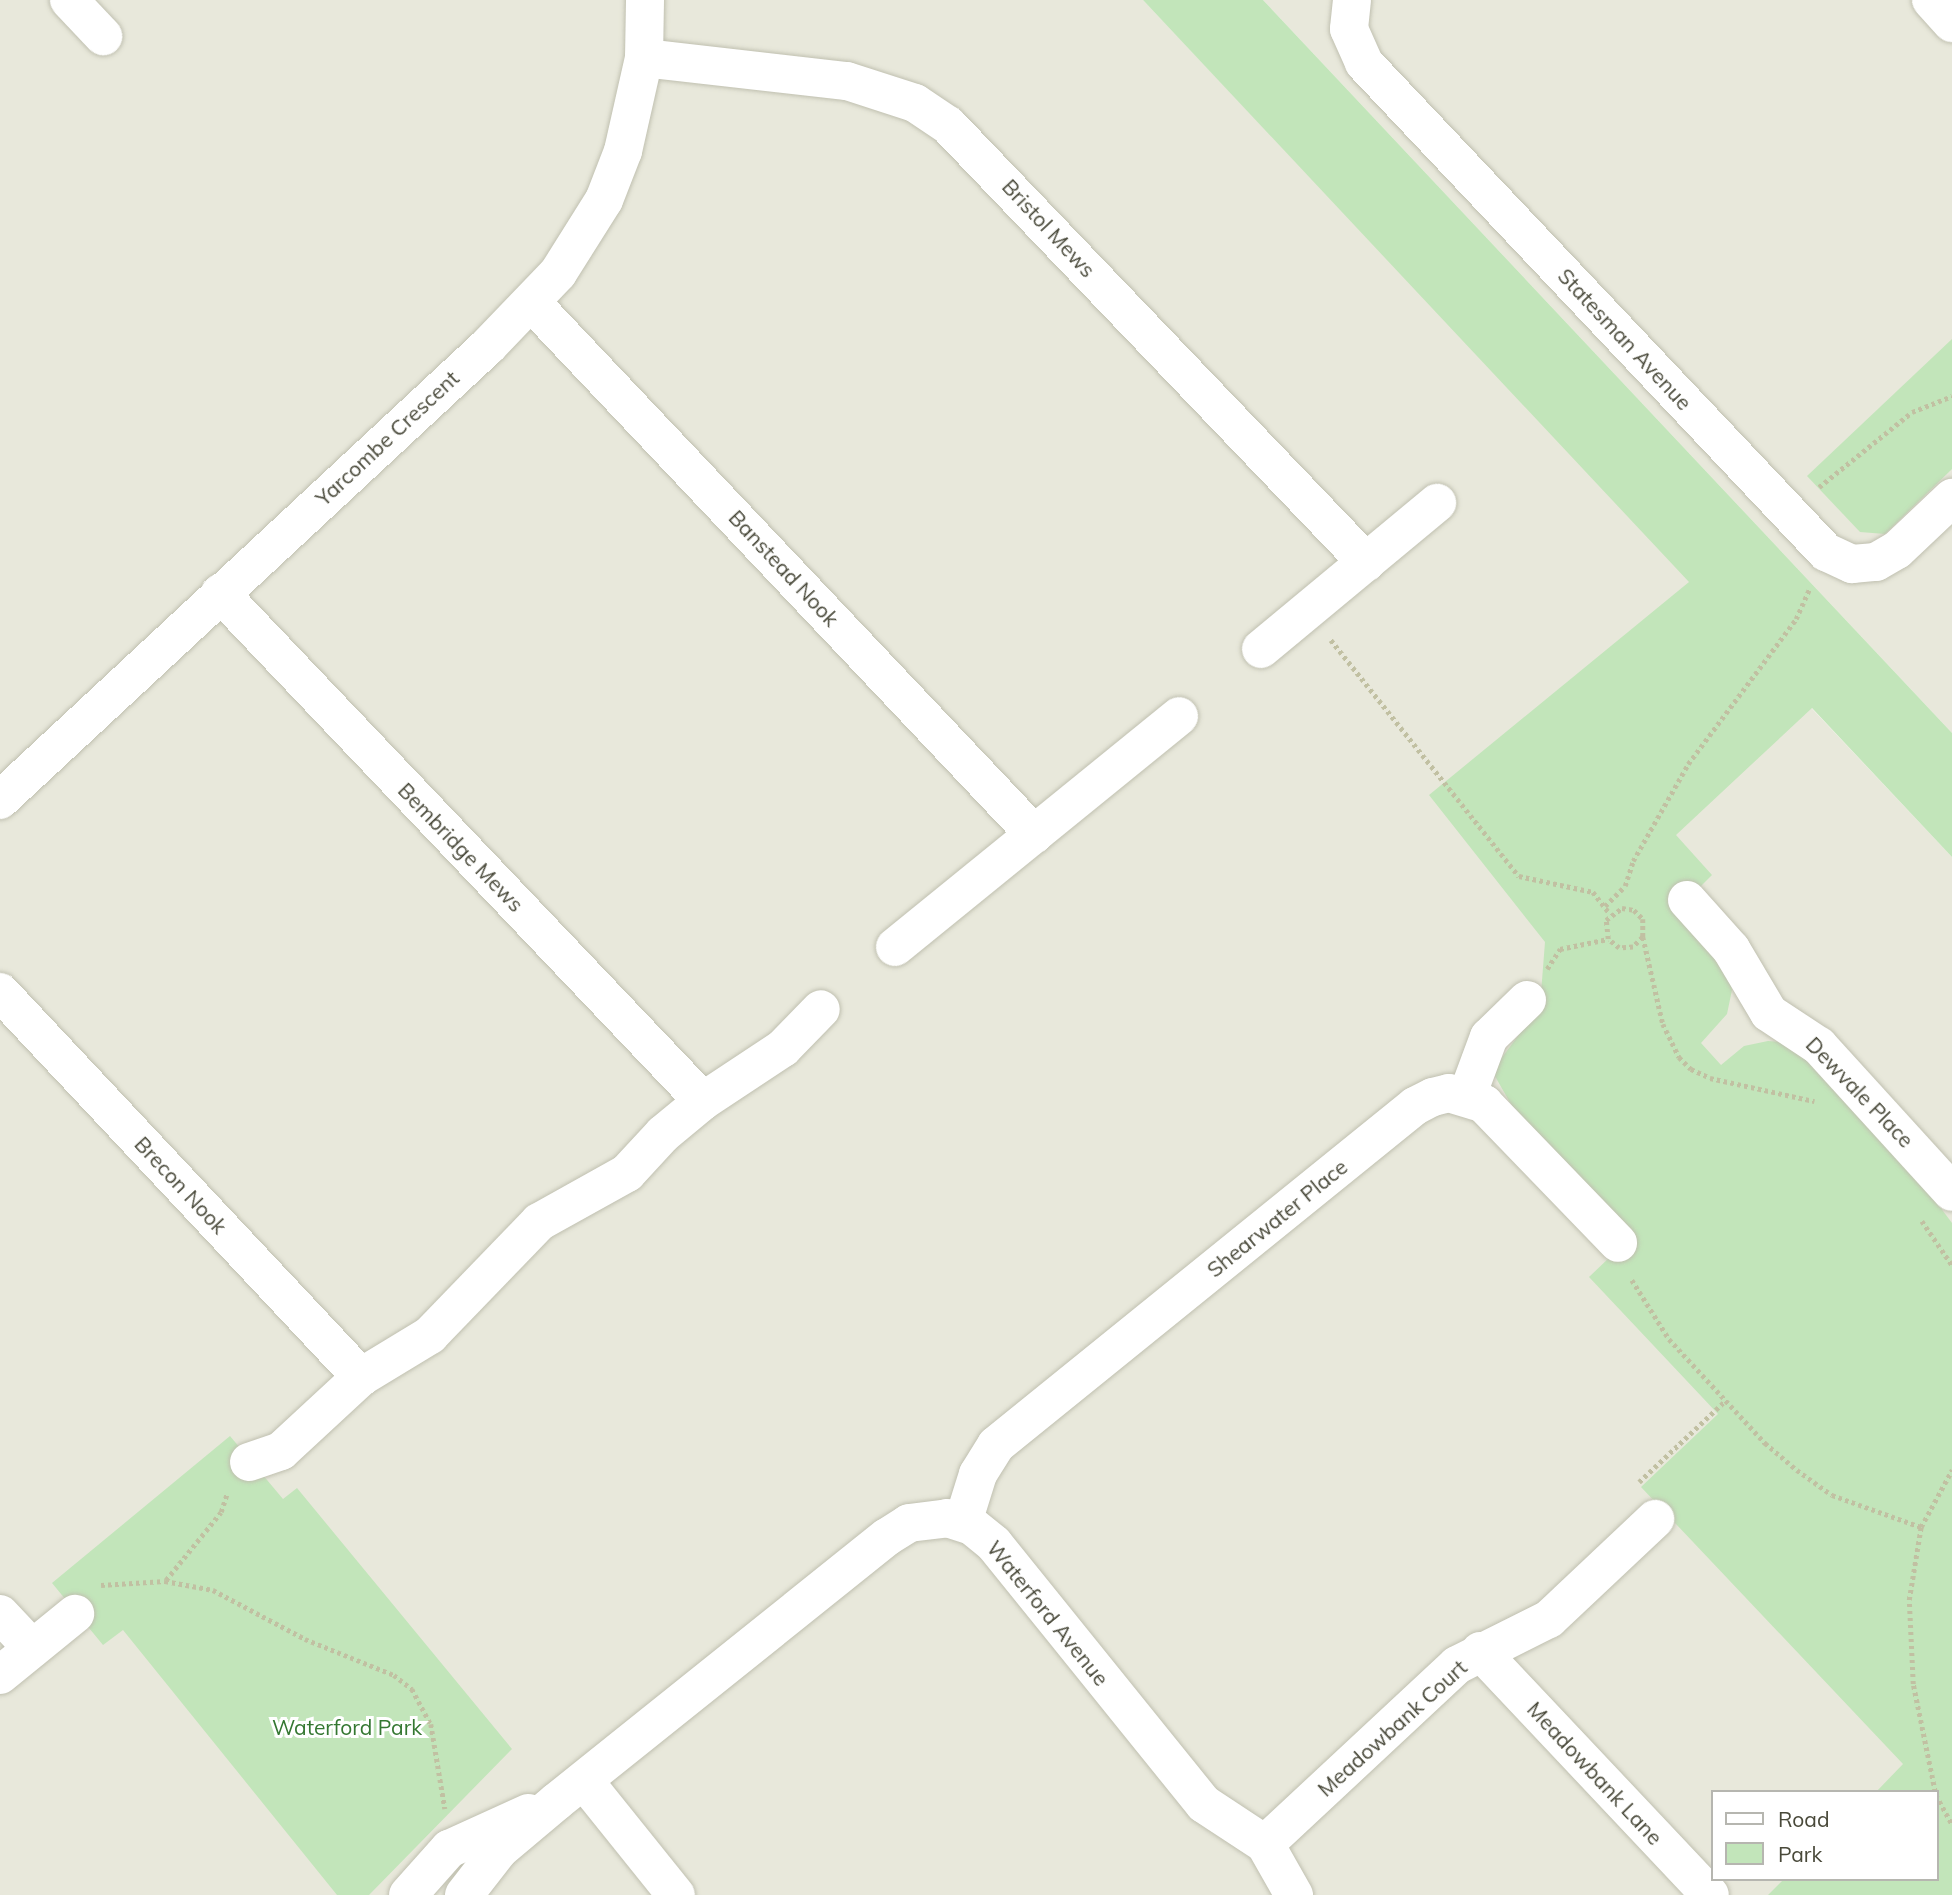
<!DOCTYPE html>
<html>
<head>
<meta charset="utf-8">
<style>
  body { margin:0 }
  #map { position:relative; width:1952px; height:1895px; overflow:hidden; background:#f5f5ed; font-family:Mulish,sans-serif }
  div>[style] { position:absolute }
  [style*='--x'] { left:calc(var(--x)*1px); top:calc(var(--y)*1px); width:calc(var(--w)*1px); rotate:calc(var(--a)*1deg) }
  .residential>* { inset:0; background:#e8e8db }
  .green>* { inset:0; background:#c2e5ba }
  .path>* { height:4.5px; margin-top:-2.25px; transform-origin:0; background:repeating-linear-gradient(90deg,#c1c0a2 0 3.5px,transparent 0 7px) }
  .roads { filter:drop-shadow(0 0 2px #c0c0b0) drop-shadow(0 0 2px #c0c0b0) }
  .minor>* { height:38px; margin:-19px; padding:0 19px; transform-origin:19px; border-radius:19px; background:#fff }
  span { translate:-50% -50%; white-space:nowrap; text-align:center; line-height:1.15; -webkit-text-stroke:6px #fff; paint-order:stroke }
  .street-label { font-size:21px; color:#49493a }
  .park-label { font-size:21px; color:#347731 }
  .legend { position:absolute; left:1711px; top:1790px; width:228px; height:91px; box-sizing:border-box; background:#fff; border:2px solid #b6b6b0; margin:0; padding:9px 12px; list-style:none; font-size:21px; color:#49493a }
  .legend li { display:flex; align-items:center; gap:14px; height:35px }
  .legend b { width:35px; border:2px solid #b6b6b0 }
</style>
</head>
<body>
<div id="map">
  <div class="residential">
    <i style="clip-path:polygon(evenodd,0 0,1143px 0,1952px 857px,1952px 1895px,0 1895px,0 0,1712px 1792px,1936px 1792px,1936px 1879px,1712px 1879px,1712px 1792px)"></i>
    <i style="clip-path:polygon(1263px 0,1952px 0,1952px 733px)"></i>
  </div>
  <div class="green">
    <i style="clip-path:polygon(1143px 0,1263px 0,1952px 733px,1952px 857px,1812px 708px,1676px 835px,1712px 875px,1676px 911px,1730px 978px,1732px 990px,1727px 1014px,1701px 1043px,1721px 1065px,1744px 1046px,1768px 1041px,1781px 1042px,1804px 1057px,1925px 1187px,1952px 1223px,1952px 1895px,1768px 1895px,1784px 1879px,1936px 1879px,1936px 1792px,1876px 1792px,1903px 1764px,1641px 1487px,1718px 1414px,1589px 1277px,1633px 1235px,1516px 1113px,1492px 1071px,1540px 1006px,1545px 942px,1429px 795px,1689px 582px)"></i>
    <i style="clip-path:polygon(1952px 339px,1952px 469px,1885px 534px,1860px 532px,1807px 476px)"></i>
    <i style="clip-path:polygon(230px 1436px,283px 1499px,297px 1488px,512px 1749px,369px 1895px,337px 1895px,123px 1630px,103px 1645px,52px 1583px)"></i>
  </div>
  <div class="path">
    <i style="--x:1819;--y:487;--w:119;--a:-38.9"></i>
    <i style="--x:1912;--y:412;--w:43;--a:-21.8"></i>
    <i style="--x:1331;--y:640;--w:302;--a:51.5"></i>
    <i style="--x:1519;--y:876;--w:76;--a:12.2"></i>
    <i style="--x:1593;--y:892;--w:28;--a:52"></i>
    <i style="--x:1605;--y:906;--w:28;--a:-45"></i>
    <i style="--x:1625;--y:886;--w:26;--a:-72"></i>
    <i style="--x:1633;--y:861;--w:112;--a:-60.4"></i>
    <i style="--x:1688;--y:764;--w:181;--a:-53.3"></i>
    <i style="--x:1796;--y:619;--w:34;--a:-66"></i>
    <i style="--x:1643;--y:937;--w:14;--a:135"></i>
    <i style="--x:1633;--y:947;--w:14;--a:176"></i>
    <i style="--x:1619;--y:948;--w:14;--a:-141"></i>
    <i style="--x:1608;--y:939;--w:19;--a:-96"></i>
    <i style="--x:1606;--y:920;--w:20;--a:-37"></i>
    <i style="--x:1622;--y:908;--w:12;--a:9"></i>
    <i style="--x:1634;--y:910;--w:13;--a:45"></i>
    <i style="--x:1643;--y:919;--w:18;--a:90"></i>
    <i style="--x:1643;--y:937;--w:89;--a:77.1"></i>
    <i style="--x:1663;--y:1024;--w:37;--a:64"></i>
    <i style="--x:1679;--y:1057;--w:17;--a:45"></i>
    <i style="--x:1691;--y:1069;--w:21;--a:25"></i>
    <i style="--x:1710;--y:1078;--w:107;--a:12.5"></i>
    <i style="--x:1547;--y:969;--w:24;--a:-57"></i>
    <i style="--x:1560;--y:949;--w:49;--a:-11.8"></i>
    <i style="--x:1922;--y:1221;--w:53;--a:55.7"></i>
    <i style="--x:1632;--y:1280;--w:70;--a:57.9"></i>
    <i style="--x:1669;--y:1339;--w:142;--a:47.3"></i>
    <i style="--x:1765;--y:1443;--w:42;--a:40.2"></i>
    <i style="--x:1797;--y:1470;--w:43;--a:35.5"></i>
    <i style="--x:1832;--y:1495;--w:95;--a:19.8"></i>
    <i style="--x:1639;--y:1482;--w:118;--a:-43.3"></i>
    <i style="--x:166;--y:1580;--w:87;--a:-51"></i>
    <i style="--x:221;--y:1512;--w:19;--a:-72"></i>
    <i style="--x:101;--y:1585;--w:64;--a:-3.6"></i>
    <i style="--x:165;--y:1581;--w:49;--a:10.6"></i>
    <i style="--x:213;--y:1590;--w:104;--a:28"></i>
    <i style="--x:305;--y:1639;--w:96;--a:22"></i>
    <i style="--x:394;--y:1675;--w:23;--a:38"></i>
    <i style="--x:412;--y:1689;--w:40;--a:62"></i>
    <i style="--x:431;--y:1724;--w:86;--a:80.6"></i>
    <i style="--x:1935;--y:1792;--w:110;--a:-101.5"></i>
    <i style="--x:1913;--y:1684;--w:84;--a:-92.7"></i>
    <i style="--x:1909;--y:1600;--w:74;--a:-80.7"></i>
    <i style="--x:1921;--y:1527;--w:65;--a:-61.5"></i>
    <i style="--x:1936;--y:1795;--w:33;--a:61"></i>
  </div>
  <div class="roads">
    <div class="minor">
      <i style="--x:69;--y:0;--w:50;--a:46.6"></i>
      <i style="--x:1352;--y:0;--w:29;--a:96"></i>
      <i style="--x:1349;--y:29;--w:37;--a:66"></i>
      <i style="--x:1364;--y:63;--w:673;--a:46.63"></i>
      <i style="--x:1826;--y:552;--w:29;--a:25"></i>
      <i style="--x:1852;--y:564;--w:24;--a:-5"></i>
      <i style="--x:1876;--y:562;--w:24;--a:-30"></i>
      <i style="--x:1897;--y:550;--w:76;--a:-43.4"></i>
      <i style="--x:1931;--y:0;--w:31;--a:48"></i>
      <i style="--x:644;--y:58;--w:204;--a:6.5"></i>
      <i style="--x:847;--y:81;--w:71;--a:17.9"></i>
      <i style="--x:915;--y:103;--w:40;--a:34"></i>
      <i style="--x:948;--y:125;--w:605;--a:46.27"></i>
      <i style="--x:532;--y:303;--w:731;--a:46.61"></i>
      <i style="--x:220;--y:593;--w:701;--a:46.45"></i>
      <i style="--x:1261;--y:649;--w:229;--a:-39.7"></i>
      <i style="--x:0;--y:800;--w:667;--a:-42.93"></i>
      <i style="--x:488;--y:346;--w:101;--a:-46.2"></i>
      <i style="--x:558;--y:273;--w:86;--a:-57.8"></i>
      <i style="--x:604;--y:200;--w:53;--a:-68.8"></i>
      <i style="--x:623;--y:151;--w:95;--a:-77.3"></i>
      <i style="--x:644;--y:58;--w:58;--a:-89"></i>
      <i style="--x:1687;--y:900;--w:66;--a:48.1"></i>
      <i style="--x:1731;--y:949;--w:74;--a:59.3"></i>
      <i style="--x:1769;--y:1013;--w:60;--a:33.4"></i>
      <i style="--x:1819;--y:1046;--w:197;--a:47.7"></i>
      <i style="--x:895;--y:947;--w:366;--a:-39.1"></i>
      <i style="--x:0;--y:992;--w:528;--a:46.84"></i>
      <i style="--x:1467;--y:1096;--w:63;--a:-69.6"></i>
      <i style="--x:1489;--y:1037;--w:53;--a:-44.2"></i>
      <i style="--x:249;--y:1462;--w:34;--a:-19"></i>
      <i style="--x:281;--y:1451;--w:109;--a:-42.8"></i>
      <i style="--x:361;--y:1377;--w:81;--a:-31.3"></i>
      <i style="--x:430;--y:1335;--w:157;--a:-46"></i>
      <i style="--x:539;--y:1222;--w:101;--a:-29.1"></i>
      <i style="--x:627;--y:1173;--w:53;--a:-47.3"></i>
      <i style="--x:663;--y:1134;--w:52;--a:-39.5"></i>
      <i style="--x:703;--y:1101;--w:96;--a:-33.5"></i>
      <i style="--x:783;--y:1048;--w:54;--a:-45.7"></i>
      <i style="--x:963;--y:1522;--w:50;--a:-72.6"></i>
      <i style="--x:978;--y:1474;--w:34;--a:-58"></i>
      <i style="--x:996;--y:1445;--w:539;--a:-38.98"></i>
      <i style="--x:1415;--y:1106;--w:20;--a:-27"></i>
      <i style="--x:1433;--y:1097;--w:16;--a:-14"></i>
      <i style="--x:1449;--y:1093;--w:37;--a:17"></i>
      <i style="--x:1484;--y:1104;--w:193;--a:46"></i>
      <i style="--x:0;--y:1614;--w:47;--a:46.7"></i>
      <i style="--x:1480;--y:1651;--w:335;--a:46.7"></i>
      <i style="--x:0;--y:1675;--w:97;--a:-39.1"></i>
      <i style="--x:585;--y:1782;--w:145;--a:51.2"></i>
      <i style="--x:1265;--y:1844;--w:262;--a:-43"></i>
      <i style="--x:1457;--y:1665;--w:103;--a:-26.6"></i>
      <i style="--x:1549;--y:1619;--w:146;--a:-43.3"></i>
      <i style="--x:408;--y:1895;--w:62;--a:-48.3"></i>
      <i style="--x:449;--y:1849;--w:87;--a:-24.5"></i>
      <i style="--x:464;--y:1895;--w:57;--a:-52.1"></i>
      <i style="--x:499;--y:1850;--w:75;--a:-40.1"></i>
      <i style="--x:556;--y:1802;--w:424;--a:-38.7"></i>
      <i style="--x:887;--y:1537;--w:26;--a:-32"></i>
      <i style="--x:909;--y:1523;--w:38;--a:-7"></i>
      <i style="--x:947;--y:1518;--w:26;--a:18"></i>
      <i style="--x:972;--y:1526;--w:28;--a:39"></i>
      <i style="--x:994;--y:1544;--w:334;--a:51.1"></i>
      <i style="--x:1204;--y:1804;--w:73;--a:33.3"></i>
      <i style="--x:1265;--y:1844;--w:59;--a:60.4"></i>
    </div>
  </div>
  <div class="street-label">
    <span style="left:1049px;top:228px;rotate:47deg">Bristol Mews</span>
    <span style="left:1625px;top:339px;rotate:47deg">Statesman Avenue</span>
    <span style="left:387px;top:438px;rotate:-43deg">Yarcombe Crescent</span>
    <span style="left:784px;top:568px;rotate:47deg">Banstead Nook</span>
    <span style="left:461px;top:847px;rotate:46deg">Bembridge Mews</span>
    <span style="left:1860px;top:1092px;rotate:46deg">Dewvale Place</span>
    <span style="left:181px;top:1185px;rotate:47deg">Brecon Nook</span>
    <span style="left:1277px;top:1218px;rotate:-39deg">Shearwater Place</span>
    <span style="left:1048px;top:1613px;rotate:51deg">Waterford Avenue</span>
    <span style="left:1392px;top:1728px;rotate:-42deg">Meadowbank Court</span>
    <span style="left:1595px;top:1773px;rotate:47deg">Meadowbank Lane</span>
  </div>
  <div class="park-label">
    <span style="left:347px;top:1727px">Waterford Park</span>
  </div>
  <ul class="legend">
  <li><b style="height:9px;background:#fff"></b>Road</li>
  <li><b style="height:19px;background:#c2e5ba"></b>Park</li>
  </ul>
</div>
</body>
</html>
